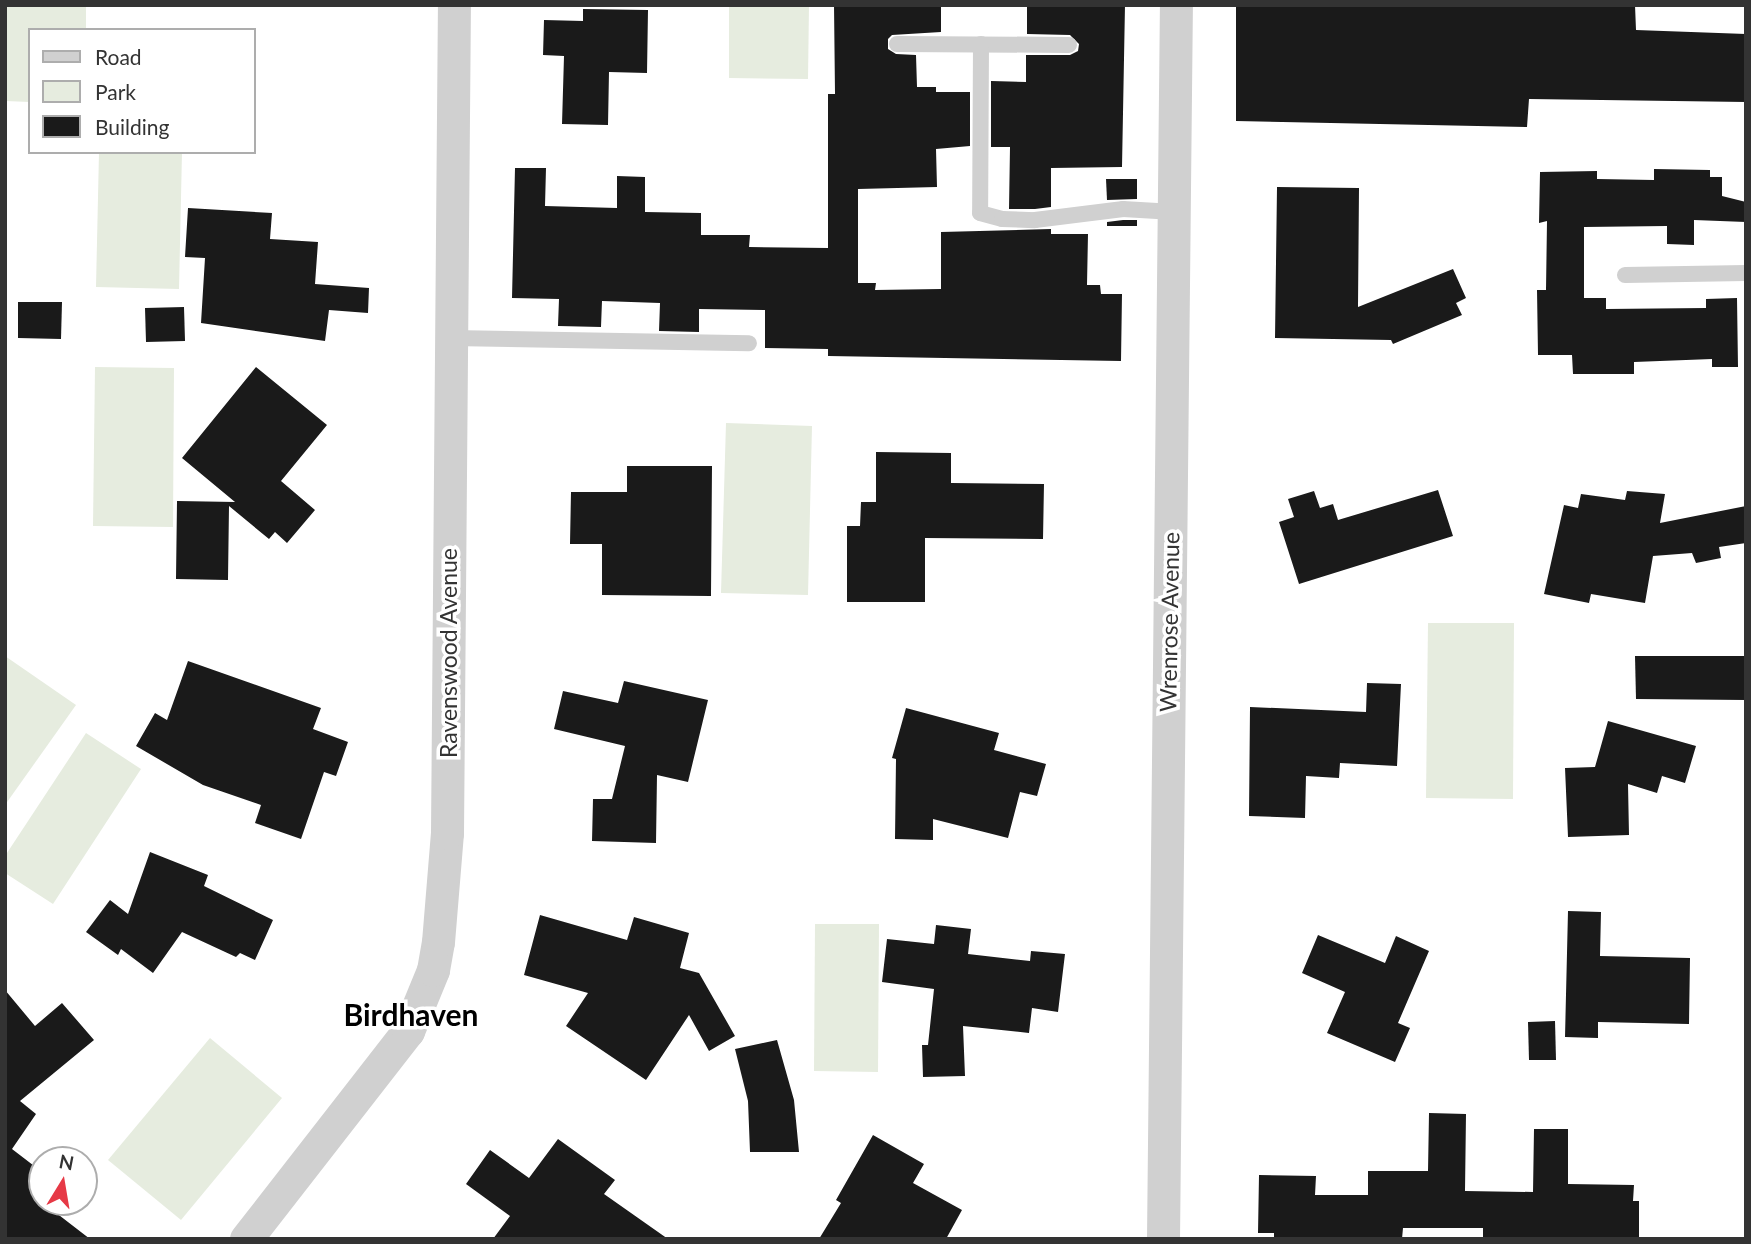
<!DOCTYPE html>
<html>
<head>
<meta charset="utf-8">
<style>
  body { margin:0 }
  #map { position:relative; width:1751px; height:1244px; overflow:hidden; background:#fff; font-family:Lato,sans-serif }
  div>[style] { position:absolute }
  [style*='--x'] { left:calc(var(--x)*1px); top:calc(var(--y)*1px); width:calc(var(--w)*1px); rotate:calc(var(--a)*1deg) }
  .green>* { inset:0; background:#e6ecdf }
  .building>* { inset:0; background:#1a1a1a }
  .service>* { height:16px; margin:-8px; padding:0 8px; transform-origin:8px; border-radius:8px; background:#d0d0d0 }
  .minor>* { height:33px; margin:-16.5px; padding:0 16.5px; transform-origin:16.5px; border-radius:16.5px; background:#d0d0d0 }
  span { translate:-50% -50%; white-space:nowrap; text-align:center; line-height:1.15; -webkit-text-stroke:7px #fff; paint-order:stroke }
  .street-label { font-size:23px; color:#333 }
  .district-label { font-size:30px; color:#000; font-weight:700 }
  .frame { position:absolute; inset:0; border:7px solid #333; pointer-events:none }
  .legend { position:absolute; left:28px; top:28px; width:228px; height:126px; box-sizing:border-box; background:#fff; border:2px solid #adadad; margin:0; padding:9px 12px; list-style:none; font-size:21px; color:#333 }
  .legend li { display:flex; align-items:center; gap:14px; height:35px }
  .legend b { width:35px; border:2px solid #adadad }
  .north { position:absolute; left:28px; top:1146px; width:70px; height:70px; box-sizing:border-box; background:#fff; border:2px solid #adadad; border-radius:50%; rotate:11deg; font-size:19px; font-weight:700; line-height:28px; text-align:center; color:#333 }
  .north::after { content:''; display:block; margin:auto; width:24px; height:32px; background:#e63946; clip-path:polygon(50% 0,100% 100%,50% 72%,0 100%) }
</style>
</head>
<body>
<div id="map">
  <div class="green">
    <i style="clip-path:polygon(5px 5px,86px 5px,86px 30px,30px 30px,30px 102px,5px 101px)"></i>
    <i style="clip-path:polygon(729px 5px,809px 5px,808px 79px,729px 78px)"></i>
    <i style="clip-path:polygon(99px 152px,182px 152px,179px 289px,96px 287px)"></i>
    <i style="clip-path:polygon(95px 367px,174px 368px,173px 527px,93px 526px)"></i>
    <i style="clip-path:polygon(726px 423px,812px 426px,808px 595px,721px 593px)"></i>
    <i style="clip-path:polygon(1428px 623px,1514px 623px,1513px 799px,1426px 798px)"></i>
    <i style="clip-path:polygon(5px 656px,76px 705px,5px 805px)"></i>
    <i style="clip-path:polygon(86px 733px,141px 769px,53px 904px,5px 873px,5px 856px)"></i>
    <i style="clip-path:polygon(815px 924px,879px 924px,878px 1072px,814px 1071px)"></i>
    <i style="clip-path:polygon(210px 1038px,282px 1098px,181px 1220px,108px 1160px)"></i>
  </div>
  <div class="building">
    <i style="clip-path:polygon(834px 5px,941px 5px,941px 32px,892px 35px,888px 39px,888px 49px,896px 54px,916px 55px,917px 87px,936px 87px,936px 92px,970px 92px,970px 146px,936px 149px,937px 187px,858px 189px,858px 283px,876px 283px,875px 290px,941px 289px,941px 232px,1051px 229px,1051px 234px,1088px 234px,1087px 285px,1100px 285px,1101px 294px,1122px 294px,1121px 361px,828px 356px,828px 349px,765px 348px,765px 310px,699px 309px,699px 332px,659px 331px,660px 303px,602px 301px,601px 327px,558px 326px,559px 299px,512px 298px,515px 168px,546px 168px,545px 206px,617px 208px,617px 176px,645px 177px,645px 212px,701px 213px,701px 235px,750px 235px,749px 247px,828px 248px,828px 94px,835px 94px)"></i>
    <i style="clip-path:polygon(1027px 5px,1125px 5px,1122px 167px,1051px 168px,1051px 207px,1035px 209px,1009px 209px,1010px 147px,991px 147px,991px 81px,1026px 82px,1026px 55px,1070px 55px,1078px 51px,1079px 44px,1070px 35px,1027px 34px)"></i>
    <i style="clip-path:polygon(1236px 5px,1635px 5px,1636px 30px,1746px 34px,1746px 102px,1529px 99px,1527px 127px,1236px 121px)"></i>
    <i style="clip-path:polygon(583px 9px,648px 10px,647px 73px,609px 72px,608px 125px,562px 124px,564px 56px,543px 55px,544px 20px,583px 21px)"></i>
    <i style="clip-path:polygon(1654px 169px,1710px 170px,1710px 177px,1722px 177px,1722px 196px,1746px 202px,1746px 222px,1694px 220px,1694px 245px,1667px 244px,1667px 226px,1584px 227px,1584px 298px,1606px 298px,1606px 309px,1706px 308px,1706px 299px,1737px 298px,1738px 367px,1712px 367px,1712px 359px,1634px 362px,1634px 374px,1573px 374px,1572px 355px,1538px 355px,1537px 290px,1546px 290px,1547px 221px,1539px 223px,1540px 172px,1597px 171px,1597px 179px,1654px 180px)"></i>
    <i style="clip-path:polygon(1106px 179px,1137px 179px,1137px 199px,1107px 200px)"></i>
    <i style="clip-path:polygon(1277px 187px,1359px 188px,1358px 307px,1453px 269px,1466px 298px,1456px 303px,1462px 315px,1393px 344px,1391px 340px,1275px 338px)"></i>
    <i style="clip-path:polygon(188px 208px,272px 213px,270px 239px,318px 242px,315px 284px,369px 288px,368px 313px,329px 310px,325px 341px,201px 323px,205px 258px,185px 257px)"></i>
    <i style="clip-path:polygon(1123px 220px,1137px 220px,1137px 226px,1107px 226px,1107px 222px)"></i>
    <i style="clip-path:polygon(18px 302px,62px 302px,61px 339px,18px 338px)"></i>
    <i style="clip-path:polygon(184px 307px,185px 341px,146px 342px,145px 308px)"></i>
    <i style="clip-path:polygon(256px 367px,327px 425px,281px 481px,315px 510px,287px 543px,275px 532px,269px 539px,229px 506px,228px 580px,176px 579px,177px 501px,235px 502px,182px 458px)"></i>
    <i style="clip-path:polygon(876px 452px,951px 453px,951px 483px,1044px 484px,1043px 539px,925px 538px,925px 602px,847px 602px,847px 526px,860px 526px,861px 502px,876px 502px)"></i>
    <i style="clip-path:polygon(627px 466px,712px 466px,711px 596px,602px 595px,602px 544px,570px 544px,571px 492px,627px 492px)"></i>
    <i style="clip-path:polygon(1438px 490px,1453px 536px,1299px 584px,1279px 522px,1294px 517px,1288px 499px,1314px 491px,1320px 508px,1333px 504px,1338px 520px)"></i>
    <i style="clip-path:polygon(1627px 491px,1665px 494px,1660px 523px,1746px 506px,1746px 543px,1719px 547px,1721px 558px,1696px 563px,1692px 553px,1653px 556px,1645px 603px,1591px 594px,1589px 603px,1544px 594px,1564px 505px,1578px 508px,1581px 494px,1625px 500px)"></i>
    <i style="clip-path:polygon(1635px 656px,1746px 656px,1746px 700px,1636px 699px)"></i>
    <i style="clip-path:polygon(188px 661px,321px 708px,313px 729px,348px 742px,336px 776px,324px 772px,301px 839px,255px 823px,261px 805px,203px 785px,136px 746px,155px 713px,167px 720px)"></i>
    <i style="clip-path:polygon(624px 681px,708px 700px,688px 782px,657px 775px,656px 843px,592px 841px,593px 799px,612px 799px,625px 746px,554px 729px,563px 691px,618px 703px)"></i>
    <i style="clip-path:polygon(1367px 683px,1401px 684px,1397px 766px,1340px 763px,1339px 778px,1306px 776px,1305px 818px,1249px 816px,1250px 707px,1366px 712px)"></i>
    <i style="clip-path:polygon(906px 708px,999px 733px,994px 750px,1046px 764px,1037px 796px,1020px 792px,1008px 838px,933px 819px,933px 840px,895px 839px,896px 759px,892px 758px)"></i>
    <i style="clip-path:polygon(1608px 721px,1696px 746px,1685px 783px,1662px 776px,1657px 793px,1628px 784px,1629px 835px,1568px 837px,1565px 768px,1595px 767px)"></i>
    <i style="clip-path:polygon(150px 852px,208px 875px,204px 886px,273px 920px,255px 960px,240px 953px,236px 957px,182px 932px,153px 973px,121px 949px,118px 955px,86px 932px,110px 900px,128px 914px)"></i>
    <i style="clip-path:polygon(1568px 911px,1601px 912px,1600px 956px,1690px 958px,1689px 1024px,1598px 1022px,1598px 1038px,1565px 1037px)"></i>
    <i style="clip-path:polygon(540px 915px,627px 940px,634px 917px,689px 933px,680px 968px,699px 973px,735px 1036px,709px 1051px,689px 1015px,646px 1080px,566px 1026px,588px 993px,524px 975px)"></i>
    <i style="clip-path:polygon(936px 925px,971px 929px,968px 954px,1030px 961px,1031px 951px,1065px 954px,1058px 1012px,1032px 1008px,1029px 1033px,963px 1026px,965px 1076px,923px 1077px,922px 1045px,928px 1045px,934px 989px,882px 982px,887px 939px,934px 944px)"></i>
    <i style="clip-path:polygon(1318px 935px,1385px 963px,1396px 936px,1429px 951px,1398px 1023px,1410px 1028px,1395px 1062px,1327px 1033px,1345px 992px,1302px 973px)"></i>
    <i style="clip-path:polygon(5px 990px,35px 1026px,62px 1003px,94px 1040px,20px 1101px,36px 1114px,12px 1149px,42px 1172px,42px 1202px,90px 1239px,5px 1239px)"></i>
    <i style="clip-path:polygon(1555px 1021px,1556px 1060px,1529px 1060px,1528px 1022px)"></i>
    <i style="clip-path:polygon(777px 1040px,794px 1100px,799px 1152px,750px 1152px,748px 1101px,735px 1049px)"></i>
    <i style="clip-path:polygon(1429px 1113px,1466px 1114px,1465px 1191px,1533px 1192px,1534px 1129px,1568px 1129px,1568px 1184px,1634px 1185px,1633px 1201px,1639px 1201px,1639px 1239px,1483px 1239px,1483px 1228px,1403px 1228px,1402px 1239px,1274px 1239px,1274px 1233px,1258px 1233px,1259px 1175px,1316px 1176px,1315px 1195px,1368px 1195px,1368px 1171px,1428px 1171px)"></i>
    <i style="clip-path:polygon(873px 1135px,924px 1164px,913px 1183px,962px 1210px,946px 1239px,819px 1239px,841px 1203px,836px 1200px)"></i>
    <i style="clip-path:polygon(558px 1139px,615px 1180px,604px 1194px,668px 1239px,493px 1239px,510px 1216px,466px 1184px,490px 1150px,529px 1178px)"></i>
  </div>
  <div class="service">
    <i style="--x:897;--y:44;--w:172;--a:0.3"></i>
    <i style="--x:981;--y:44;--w:169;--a:90.3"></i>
    <i style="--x:980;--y:213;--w:23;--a:15"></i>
    <i style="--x:1002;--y:219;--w:33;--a:2"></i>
    <i style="--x:1035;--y:220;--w:89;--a:-7.1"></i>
    <i style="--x:1123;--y:209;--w:51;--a:3.4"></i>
    <i style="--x:1625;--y:275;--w:121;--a:-0.9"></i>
    <i style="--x:451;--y:338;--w:298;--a:1"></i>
  </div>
  <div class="minor">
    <i style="--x:246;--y:1239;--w:264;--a:-52.1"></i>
    <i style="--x:408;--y:1031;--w:66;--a:-67.7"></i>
    <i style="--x:433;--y:970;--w:28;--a:-80"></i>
    <i style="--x:438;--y:942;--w:109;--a:-85.3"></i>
    <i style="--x:447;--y:833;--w:828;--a:-89.52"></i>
    <i style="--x:1163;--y:1239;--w:1234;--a:-89.4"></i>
  </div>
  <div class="street-label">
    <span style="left:1169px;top:622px;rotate:-89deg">Wrenrose Avenue</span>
    <span style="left:448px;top:653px;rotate:-90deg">Ravenswood Avenue</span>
  </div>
  <div class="district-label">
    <span style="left:411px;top:1014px">Birdhaven</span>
  </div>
  <div class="frame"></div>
  <ul class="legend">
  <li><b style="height:9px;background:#d0d0d0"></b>Road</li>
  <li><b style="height:19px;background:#e6ecdf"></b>Park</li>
  <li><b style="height:19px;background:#1a1a1a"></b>Building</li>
  </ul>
  <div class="north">N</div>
</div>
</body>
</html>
